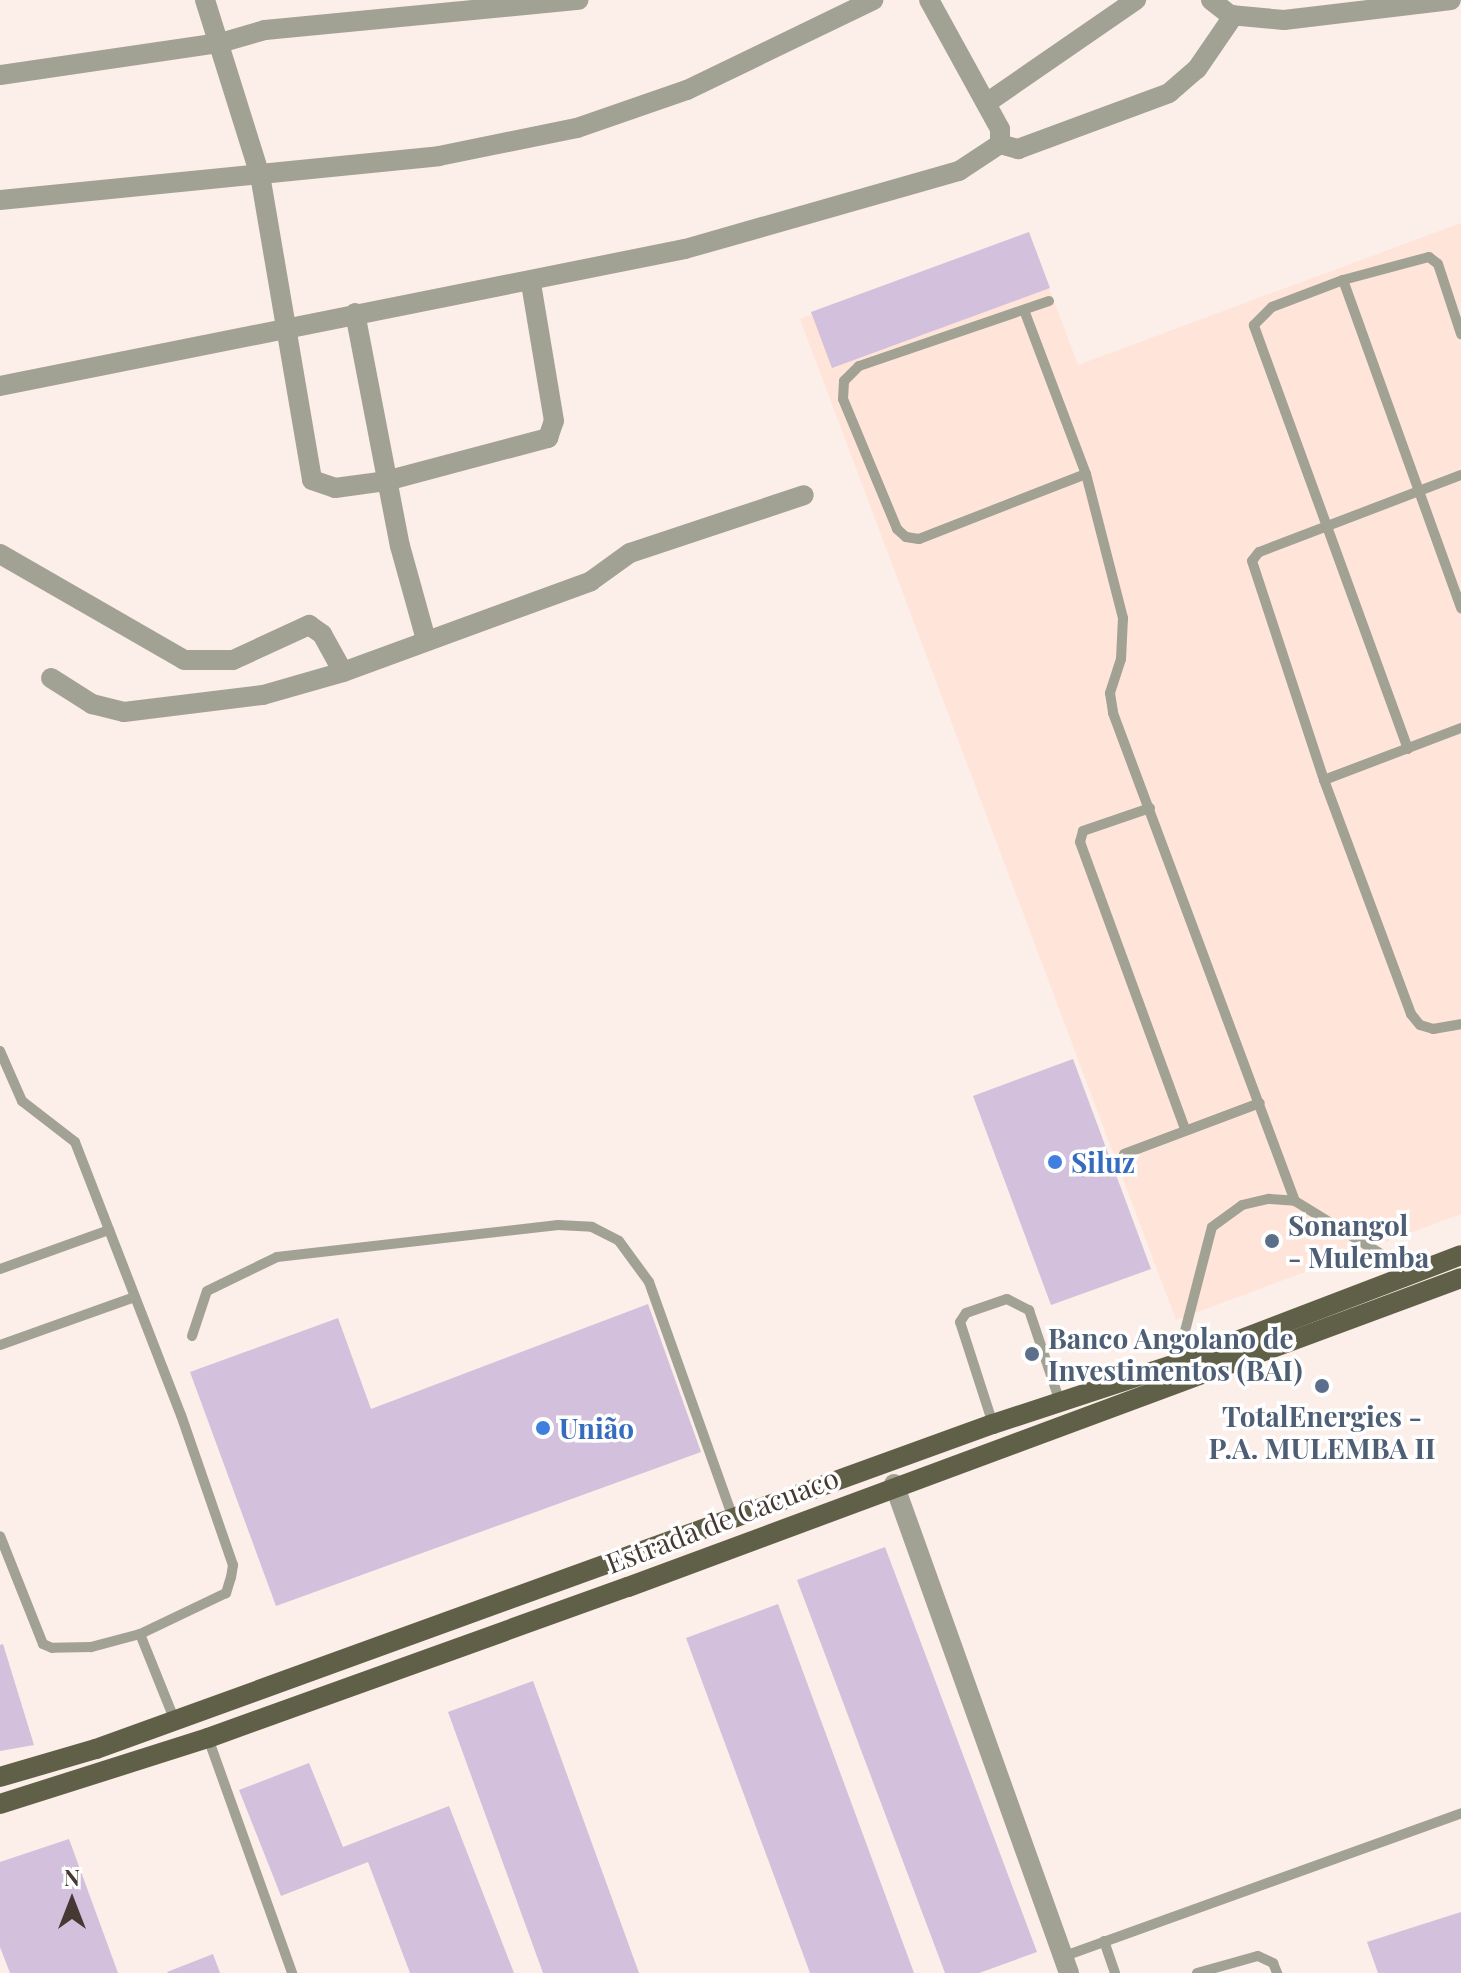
<!DOCTYPE html>
<html>
<head>
<meta charset="utf-8">
<style>
  body { margin:0 }
  #map { position:relative; width:1461px; height:1973px; overflow:hidden; background:#fceee8; font-family:"Playfair Display",serif }
  div>[style] { position:absolute }
  [style*='--x'] { left:calc(var(--x)*1px); top:calc(var(--y)*1px); width:calc(var(--w)*1px); rotate:calc(var(--a)*1deg) }
  .built>* { inset:0; background:#fee4d9 }
  .building>* { inset:0; background:#d2c0dd }
  .lane>* { height:10px; margin:-5px; padding:0 5px; transform-origin:5px; border-radius:5px; background:#a1a194 }
  .street>* { height:20px; margin:-10px; padding:0 10px; transform-origin:10px; border-radius:10px; background:#a1a194 }
  .primary>* { height:20px; margin:-10px; padding:0 10px; transform-origin:10px; border-radius:10px; background:#606048 }
  .dots>* { width:22px; height:22px; translate:-50% -50%; box-sizing:border-box; border:4px solid #fff; border-radius:50% }
  span { translate:-50% -50%; white-space:nowrap; text-align:center; line-height:1.15; -webkit-text-stroke:7px #fff; paint-order:stroke }
  .shop-label { font-size:28px; color:#366cbe; font-weight:700 }
  .left { translate:0 -50%; text-align:left }
  .service-label { font-size:28px; color:#4e5e75; font-weight:700 }
  .street-label { font-size:28px; color:#463833 }
  .north { position:absolute; left:32px; top:1861px; width:80px; height:80px; -webkit-text-stroke:6px #fff; paint-order:stroke; rotate:0deg; font-size:22px; font-weight:700; line-height:32px; text-align:center; color:#463833 }
  .north::after { content:''; display:block; margin:auto; width:28px; height:36px; background:#463833; clip-path:polygon(50% 0,100% 100%,50% 72%,0 100%) }
</style>
</head>
<body>
<div id="map">
  <div class="built">
    <i style="clip-path:polygon(1461px 223px,1461px 1214px,1176px 1320px,800px 319px,1029px 235px,1078px 365px)"></i>
  </div>
  <div class="building">
    <i style="clip-path:polygon(1029px 232px,1050px 288px,832px 368px,811px 312px)"></i>
    <i style="clip-path:polygon(1073px 1059px,1151px 1269px,1051px 1305px,973px 1096px)"></i>
    <i style="clip-path:polygon(648px 1304px,701px 1452px,276px 1606px,190px 1372px,338px 1318px,371px 1409px)"></i>
    <i style="clip-path:polygon(885px 1547px,1037px 1952px,979px 1973px,945px 1973px,797px 1580px)"></i>
    <i style="clip-path:polygon(778px 1604px,914px 1973px,810px 1973px,686px 1638px)"></i>
    <i style="clip-path:polygon(3px 1644px,34px 1745px,0 1751px,0 1645px)"></i>
    <i style="clip-path:polygon(533px 1681px,639px 1973px,543px 1973px,448px 1712px)"></i>
    <i style="clip-path:polygon(309px 1763px,343px 1847px,449px 1806px,514px 1973px,410px 1973px,368px 1862px,281px 1896px,239px 1790px)"></i>
    <i style="clip-path:polygon(69px 1839px,118px 1973px,10px 1973px,0 1947px,0 1862px)"></i>
    <i style="clip-path:polygon(1461px 1912px,1461px 1973px,1378px 1973px,1367px 1942px)"></i>
    <i style="clip-path:polygon(213px 1954px,220px 1973px,168px 1973px,167px 1972px)"></i>
  </div>
  <div class="lane">
    <i style="--x:1343;--y:280;--w:349;--a:70.2"></i>
    <i style="--x:1049;--y:301;--w:201;--a:161.1"></i>
    <i style="--x:859;--y:366;--w:21;--a:135"></i>
    <i style="--x:844;--y:381;--w:18;--a:93"></i>
    <i style="--x:843;--y:399;--w:141;--a:67.4"></i>
    <i style="--x:897;--y:529;--w:12;--a:42"></i>
    <i style="--x:906;--y:537;--w:13;--a:9"></i>
    <i style="--x:919;--y:539;--w:179;--a:-21.3"></i>
    <i style="--x:1024;--y:310;--w:175;--a:69.3"></i>
    <i style="--x:1086;--y:474;--w:149;--a:75.6"></i>
    <i style="--x:1123;--y:618;--w:41;--a:92.8"></i>
    <i style="--x:1121;--y:659;--w:36;--a:108"></i>
    <i style="--x:1110;--y:693;--w:20;--a:81"></i>
    <i style="--x:1113;--y:713;--w:521;--a:69.55"></i>
    <i style="--x:1461;--y:475;--w:216;--a:159.1"></i>
    <i style="--x:1259;--y:552;--w:11;--a:128"></i>
    <i style="--x:1252;--y:561;--w:231;--a:71.8"></i>
    <i style="--x:1324;--y:780;--w:250;--a:69.6"></i>
    <i style="--x:1411;--y:1014;--w:14;--a:51"></i>
    <i style="--x:1420;--y:1025;--w:14;--a:17"></i>
    <i style="--x:1433;--y:1029;--w:28;--a:-10"></i>
    <i style="--x:1408;--y:749;--w:451;--a:-110"></i>
    <i style="--x:1254;--y:325;--w:25;--a:-45"></i>
    <i style="--x:1272;--y:307;--w:76;--a:-20.8"></i>
    <i style="--x:1343;--y:280;--w:89;--a:-15"></i>
    <i style="--x:1429;--y:257;--w:11;--a:38"></i>
    <i style="--x:1438;--y:264;--w:74;--a:71.8"></i>
    <i style="--x:1324;--y:780;--w:147;--a:-20.8"></i>
    <i style="--x:1150;--y:808;--w:71;--a:161.1"></i>
    <i style="--x:1083;--y:831;--w:11;--a:105"></i>
    <i style="--x:1080;--y:842;--w:306;--a:69.9"></i>
    <i style="--x:0;--y:1051;--w:55;--a:66.3"></i>
    <i style="--x:22;--y:1101;--w:67;--a:37.7"></i>
    <i style="--x:75;--y:1142;--w:293;--a:68.8"></i>
    <i style="--x:181;--y:1415;--w:159;--a:70.9"></i>
    <i style="--x:233;--y:1565;--w:12;--a:99"></i>
    <i style="--x:231;--y:1577;--w:17;--a:107"></i>
    <i style="--x:226;--y:1593;--w:95;--a:154.5"></i>
    <i style="--x:140;--y:1634;--w:51;--a:165.1"></i>
    <i style="--x:91;--y:1647;--w:39;--a:179"></i>
    <i style="--x:52;--y:1648;--w:10;--a:-156"></i>
    <i style="--x:43;--y:1644;--w:116;--a:-111.7"></i>
    <i style="--x:1124;--y:1154;--w:145;--a:-20.6"></i>
    <i style="--x:0;--y:1269;--w:116;--a:-19.7"></i>
    <i style="--x:192;--y:1336;--w:47;--a:-71.6"></i>
    <i style="--x:207;--y:1291;--w:78;--a:-25.9"></i>
    <i style="--x:277;--y:1257;--w:283;--a:-6.5"></i>
    <i style="--x:558;--y:1225;--w:34;--a:3"></i>
    <i style="--x:592;--y:1227;--w:30;--a:27"></i>
    <i style="--x:619;--y:1241;--w:51;--a:53.8"></i>
    <i style="--x:649;--y:1282;--w:254;--a:70.4"></i>
    <i style="--x:0;--y:1345;--w:143;--a:-19.6"></i>
    <i style="--x:1177;--y:1362;--w:139;--a:-75.5"></i>
    <i style="--x:1212;--y:1227;--w:37;--a:-36"></i>
    <i style="--x:1242;--y:1205;--w:28;--a:-13"></i>
    <i style="--x:1269;--y:1199;--w:26;--a:4"></i>
    <i style="--x:1295;--y:1201;--w:137;--a:31.6"></i>
    <i style="--x:993;--y:1424;--w:107;--a:-107.9"></i>
    <i style="--x:960;--y:1322;--w:11;--a:-56"></i>
    <i style="--x:966;--y:1313;--w:43;--a:-18.9"></i>
    <i style="--x:1007;--y:1299;--w:25;--a:27"></i>
    <i style="--x:1029;--y:1310;--w:97;--a:71.4"></i>
    <i style="--x:140;--y:1634;--w:94;--a:68.1"></i>
    <i style="--x:208;--y:1738;--w:250;--a:70.3"></i>
    <i style="--x:1104;--y:1941;--w:34;--a:71"></i>
    <i style="--x:1062;--y:1957;--w:424;--a:-19.8"></i>
    <i style="--x:1197;--y:1973;--w:63;--a:-15.6"></i>
    <i style="--x:1258;--y:1956;--w:17;--a:25"></i>
    <i style="--x:1273;--y:1963;--w:11;--a:68"></i>
  </div>
  <div class="street">
    <i style="--x:205;--y:0;--w:183;--a:72.6"></i>
    <i style="--x:260;--y:175;--w:309;--a:80.3"></i>
    <i style="--x:312;--y:480;--w:24;--a:19"></i>
    <i style="--x:335;--y:488;--w:51;--a:-7.8"></i>
    <i style="--x:386;--y:481;--w:168;--a:-14.9"></i>
    <i style="--x:548;--y:438;--w:18;--a:-71"></i>
    <i style="--x:554;--y:421;--w:140;--a:-99.5"></i>
    <i style="--x:1211;--y:0;--w:24;--a:38"></i>
    <i style="--x:1230;--y:15;--w:54;--a:5.3"></i>
    <i style="--x:1284;--y:20;--w:168;--a:-6.8"></i>
    <i style="--x:0;--y:75;--w:222;--a:-8.3"></i>
    <i style="--x:220;--y:43;--w:47;--a:-16.1"></i>
    <i style="--x:265;--y:30;--w:315;--a:-5.5"></i>
    <i style="--x:988;--y:102;--w:180;--a:-34.6"></i>
    <i style="--x:1000;--y:144;--w:19;--a:16"></i>
    <i style="--x:1018;--y:149;--w:161;--a:-20.3"></i>
    <i style="--x:1169;--y:93;--w:37;--a:-41"></i>
    <i style="--x:1197;--y:69;--w:65;--a:-55.6"></i>
    <i style="--x:0;--y:200;--w:441;--a:-5.7"></i>
    <i style="--x:439;--y:156;--w:141;--a:-11.5"></i>
    <i style="--x:577;--y:128;--w:116;--a:-19.1"></i>
    <i style="--x:687;--y:90;--w:207;--a:-25.8"></i>
    <i style="--x:355;--y:313;--w:237;--a:79.1"></i>
    <i style="--x:400;--y:546;--w:98;--a:74.5"></i>
    <i style="--x:0;--y:386;--w:699;--a:-11.31"></i>
    <i style="--x:685;--y:249;--w:285;--a:-15.9"></i>
    <i style="--x:959;--y:171;--w:49;--a:-33.4"></i>
    <i style="--x:1000;--y:144;--w:15;--a:-90"></i>
    <i style="--x:1000;--y:129;--w:147;--a:-118.8"></i>
    <i style="--x:0;--y:554;--w:212;--a:29.9"></i>
    <i style="--x:184;--y:660;--w:49;--a:0"></i>
    <i style="--x:233;--y:660;--w:84;--a:-24.7"></i>
    <i style="--x:309;--y:625;--w:16;--a:35"></i>
    <i style="--x:322;--y:634;--w:43;--a:61.1"></i>
    <i style="--x:51;--y:678;--w:49;--a:32.4"></i>
    <i style="--x:92;--y:704;--w:33;--a:14"></i>
    <i style="--x:124;--y:712;--w:140;--a:-7"></i>
    <i style="--x:263;--y:695;--w:83;--a:-16"></i>
    <i style="--x:343;--y:672;--w:264;--a:-20.1"></i>
    <i style="--x:591;--y:581;--w:48;--a:-35.7"></i>
    <i style="--x:630;--y:553;--w:183;--a:-18.4"></i>
    <i style="--x:894;--y:1484;--w:519;--a:70.31"></i>
  </div>
  <div class="primary">
    <i style="--x:0;--y:1777;--w:100;--a:-16.3"></i>
    <i style="--x:96;--y:1749;--w:954;--a:-19.92"></i>
    <i style="--x:993;--y:1424;--w:193;--a:-18.2"></i>
    <i style="--x:1176;--y:1364;--w:305;--a:-20.9"></i>
    <i style="--x:0;--y:1804;--w:218;--a:-17.6"></i>
    <i style="--x:208;--y:1738;--w:446;--a:-19.8"></i>
    <i style="--x:628;--y:1587;--w:888;--a:-20.35"></i>
  </div>
  <div class="dots">
    <i style="left:1055px;top:1162px;background:#3f7fe0"></i>
    <i style="left:1272px;top:1241px;background:#5c6f8a"></i>
    <i style="left:1032px;top:1354px;background:#5c6f8a"></i>
    <i style="left:1322px;top:1386px;background:#5c6f8a"></i>
    <i style="left:543px;top:1428px;background:#3f7fe0"></i>
  </div>
  <div class="shop-label">
    <span class="left" style="left:1071px;top:1162px">Siluz</span>
    <span class="left" style="left:559px;top:1428px">União</span>
  </div>
  <div class="service-label">
    <span class="left" style="left:1288px;top:1241px">Sonangol<br>- Mulemba</span>
    <span class="left" style="left:1048px;top:1354px">Banco Angolano de<br>Investimentos (BAI)</span>
    <span style="left:1322px;top:1432px">TotalEnergies -<br>P.A. MULEMBA II</span>
  </div>
  <div class="street-label">
    <span style="left:722px;top:1520px;rotate:-21deg">Estrada de Cacuaco</span>
  </div>
  <div class="north">N</div>
</div>
</body>
</html>
